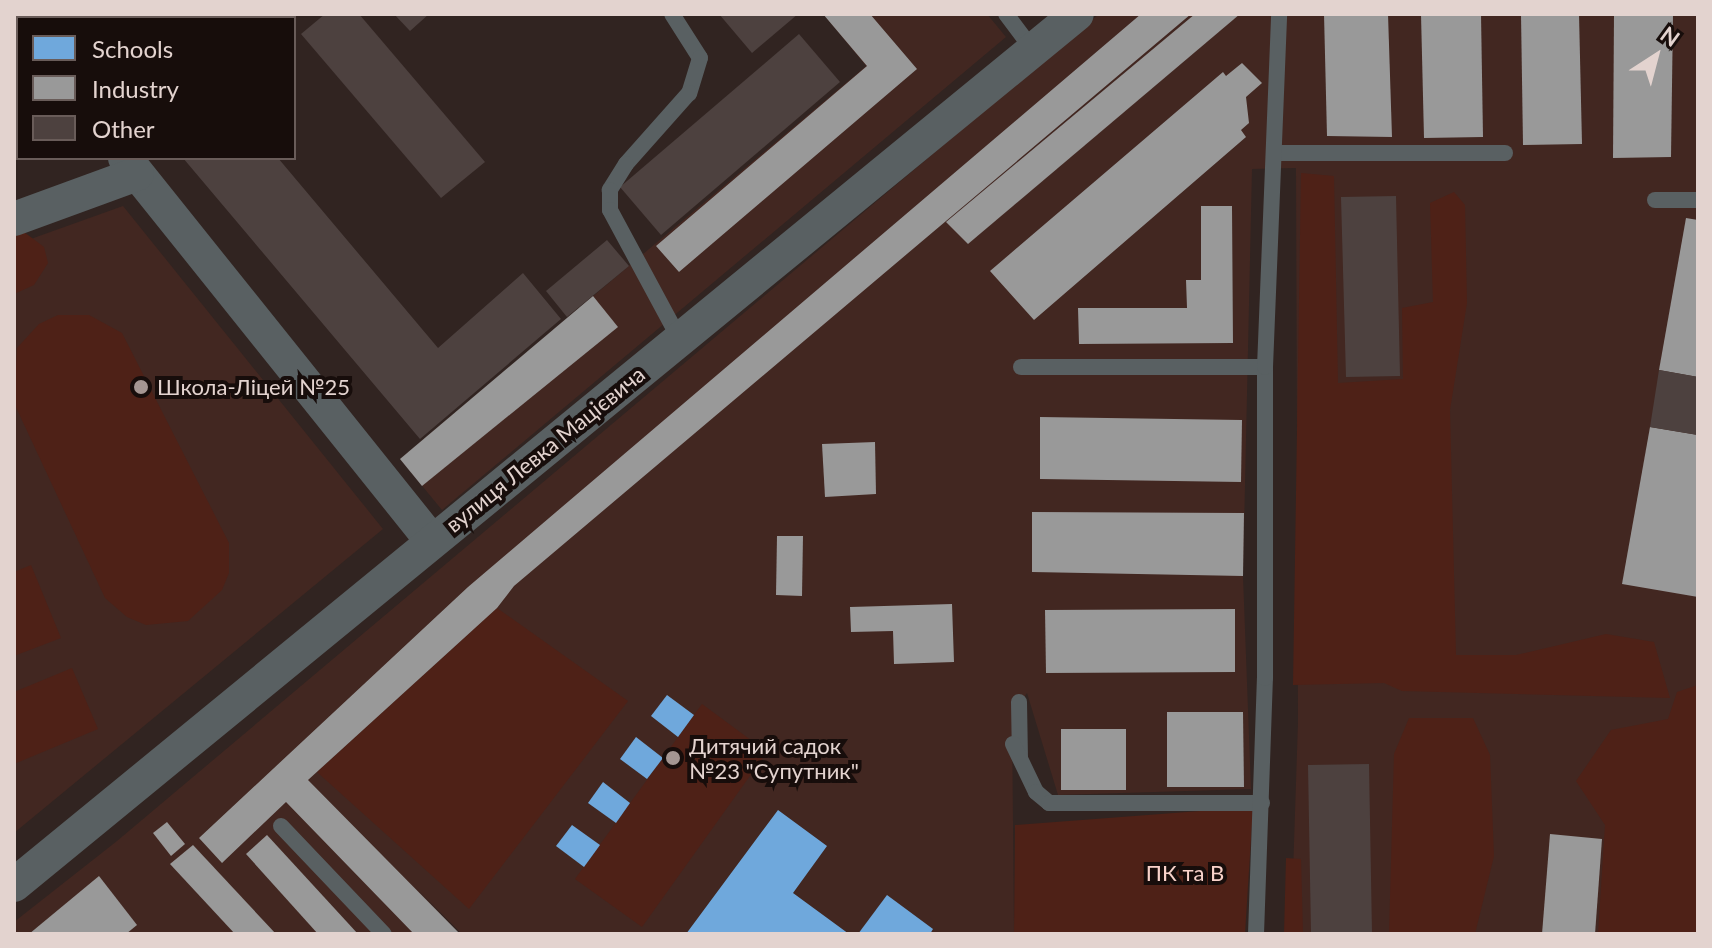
<!DOCTYPE html>
<html>
<head>
<meta charset="utf-8">
<style>
  body { margin:0 }
  #map { position:relative; width:1712px; height:948px; overflow:hidden; background:#312421; font-family:Lato,sans-serif }
  div>[style] { position:absolute }
  [style*='--x'] { left:calc(var(--x)*1px); top:calc(var(--y)*1px); width:calc(var(--w)*1px); rotate:calc(var(--a)*1deg) }
  .built>* { inset:0; background:#422721 }
  .green>* { inset:0; background:#4e2117 }
  .schools>* { inset:0; background:#6fa8dc }
  .industry>* { inset:0; background:#999 }
  .building>* { inset:0; background:#4d413f }
  .service>* { height:16px; margin:-8px; padding:0 8px; transform-origin:8px; border-radius:8px; background:#596062 }
  .minor>* { height:34px; margin:-17px; padding:0 17px; transform-origin:17px; border-radius:17px; background:#596062 }
  .dots>* { width:22px; height:22px; translate:-50% -50%; box-sizing:border-box; border:4px solid #170d0b; border-radius:50% }
  span { translate:-50% -50%; white-space:nowrap; text-align:center; line-height:1.15; -webkit-text-stroke:8px #170d0b; paint-order:stroke }
  .poi-label { font-size:22px; color:#e3d3cf }
  .left { translate:0 -50%; text-align:left }
  .street-label { font-size:22px; color:#e3d3cf }
  .park-label { font-size:22px; color:#f8d2ca }
  .frame { position:absolute; inset:0; border:16px solid #e3d3cf; pointer-events:none }
  .legend { position:absolute; left:16px; top:16px; width:280px; height:144px; box-sizing:border-box; background:#170d0b; border:2px solid #695c59; margin:0; padding:10px 14px; list-style:none; font-size:24px; color:#e3d3cf }
  .legend li { display:flex; align-items:center; gap:16px; height:40px }
  .legend b { width:40px; border:2px solid #695c59 }
  .north { position:absolute; left:1616px; top:16px; width:80px; height:80px; -webkit-text-stroke:6px #170d0b; paint-order:stroke; rotate:36deg; font-size:22px; font-weight:700; line-height:32px; text-align:center; color:#e3d3cf }
  .north::after { content:''; display:block; margin:auto; width:28px; height:36px; background:#e3d3cf; clip-path:polygon(50% 0,100% 100%,50% 72%,0 100%) }
</style>
</head>
<body>
<div id="map">
  <div class="built">
    <i style="clip-path:polygon(823px 14px,987px 14px,1006px 37px,442px 510px,400px 459px,866px 66px)"></i>
    <i style="clip-path:polygon(1099px 14px,1698px 14px,1698px 934px,1291px 934px,1298px 722px,1296px 168px,1252px 169px,1243px 576px,1251px 789px,1058px 795px,1027px 693px,1012px 714px,1014px 934px,462px 934px,413px 885px,460px 934px,14px 934px,14px 922px,117px 841px)"></i>
    <i style="clip-path:polygon(123px 206px,383px 529px,14px 833px,14px 245px)"></i>
  </div>
  <div class="green">
    <i style="clip-path:polygon(1301px 173px,1334px 176px,1338px 383px,1403px 379px,1402px 308px,1433px 302px,1430px 203px,1454px 192px,1465px 205px,1467px 303px,1450px 410px,1456px 655px,1516px 655px,1606px 634px,1654px 642px,1670px 698px,1402px 691px,1384px 683px,1293px 685px)"></i>
    <i style="clip-path:polygon(24px 232px,44px 247px,48px 263px,34px 285px,14px 294px,14px 235px)"></i>
    <i style="clip-path:polygon(58px 315px,89px 315px,122px 333px,229px 543px,229px 573px,222px 590px,188px 621px,146px 625px,127px 617px,105px 598px,14px 403px,17px 348px,39px 324px)"></i>
    <i style="clip-path:polygon(31px 565px,61px 638px,14px 656px,14px 572px)"></i>
    <i style="clip-path:polygon(497px 608px,628px 701px,469px 909px,317px 772px)"></i>
    <i style="clip-path:polygon(72px 668px,98px 729px,14px 764px,14px 692px)"></i>
    <i style="clip-path:polygon(1698px 685px,1698px 934px,1598px 934px,1605px 825px,1576px 781px,1611px 730px,1668px 719px,1677px 692px)"></i>
    <i style="clip-path:polygon(702px 704px,767px 752px,642px 927px,575px 879px)"></i>
    <i style="clip-path:polygon(1409px 718px,1473px 718px,1490px 755px,1494px 856px,1475px 934px,1389px 934px,1394px 754px)"></i>
    <i style="clip-path:polygon(1253px 807px,1245px 934px,1014px 934px,1015px 825px)"></i>
    <i style="clip-path:polygon(1286px 858px,1301px 859px,1303px 934px,1284px 934px)"></i>
  </div>
  <div class="schools">
    <i style="clip-path:polygon(667px 695px,694px 715px,678px 737px,651px 716px)"></i>
    <i style="clip-path:polygon(636px 737px,663px 758px,647px 779px,620px 759px)"></i>
    <i style="clip-path:polygon(603px 782px,630px 803px,616px 823px,588px 803px)"></i>
    <i style="clip-path:polygon(778px 810px,827px 846px,793px 893px,849px 934px,686px 934px)"></i>
    <i style="clip-path:polygon(572px 825px,600px 845px,584px 867px,556px 846px)"></i>
    <i style="clip-path:polygon(887px 895px,933px 929px,930px 934px,858px 934px)"></i>
  </div>
  <div class="industry">
    <i style="clip-path:polygon(823px 14px,870px 14px,917px 69px,679px 272px,656px 246px,867px 66px)"></i>
    <i style="clip-path:polygon(1141px 14px,1191px 14px,514px 586px,497px 608px,308px 780px,460px 934px,414px 934px,286px 802px,222px 863px,199px 838px,468px 587px)"></i>
    <i style="clip-path:polygon(1195px 14px,1240px 14px,968px 244px,946px 222px)"></i>
    <i style="clip-path:polygon(1324px 14px,1388px 14px,1392px 137px,1327px 136px)"></i>
    <i style="clip-path:polygon(1421px 14px,1481px 14px,1483px 137px,1424px 138px)"></i>
    <i style="clip-path:polygon(1521px 14px,1579px 14px,1582px 144px,1523px 145px)"></i>
    <i style="clip-path:polygon(1614px 14px,1673px 14px,1671px 157px,1613px 158px)"></i>
    <i style="clip-path:polygon(1242px 63px,1262px 83px,1246px 97px,1249px 123px,1241px 130px,1246px 137px,1034px 320px,990px 271px,1223px 72px,1226px 76px)"></i>
    <i style="clip-path:polygon(1201px 206px,1232px 206px,1233px 343px,1079px 344px,1078px 308px,1187px 308px,1186px 280px,1201px 280px)"></i>
    <i style="clip-path:polygon(1686px 218px,1698px 220px,1698px 377px,1659px 370px)"></i>
    <i style="clip-path:polygon(593px 296px,618px 327px,422px 486px,400px 459px)"></i>
    <i style="clip-path:polygon(1040px 417px,1242px 420px,1241px 482px,1040px 479px)"></i>
    <i style="clip-path:polygon(1650px 427px,1698px 435px,1698px 597px,1622px 584px)"></i>
    <i style="clip-path:polygon(875px 442px,876px 494px,825px 497px,822px 444px)"></i>
    <i style="clip-path:polygon(1032px 512px,1244px 513px,1243px 576px,1032px 572px)"></i>
    <i style="clip-path:polygon(777px 536px,803px 536px,802px 596px,776px 595px)"></i>
    <i style="clip-path:polygon(952px 604px,954px 662px,894px 664px,893px 631px,851px 632px,850px 607px)"></i>
    <i style="clip-path:polygon(1235px 609px,1235px 672px,1046px 673px,1045px 610px)"></i>
    <i style="clip-path:polygon(1167px 712px,1243px 712px,1244px 787px,1167px 787px)"></i>
    <i style="clip-path:polygon(1061px 729px,1126px 729px,1126px 790px,1061px 790px)"></i>
    <i style="clip-path:polygon(167px 822px,185px 844px,171px 856px,153px 833px)"></i>
    <i style="clip-path:polygon(1550px 834px,1602px 839px,1595px 934px,1542px 934px)"></i>
    <i style="clip-path:polygon(267px 835px,358px 934px,318px 934px,246px 854px)"></i>
    <i style="clip-path:polygon(193px 845px,276px 934px,235px 934px,170px 864px)"></i>
    <i style="clip-path:polygon(99px 876px,137px 925px,126px 934px,29px 934px)"></i>
  </div>
  <div class="building">
    <i style="clip-path:polygon(61px 14px,156px 14px,160px 18px,64px 18px)"></i>
    <i style="clip-path:polygon(325px 14px,359px 14px,485px 162px,441px 198px,301px 34px)"></i>
    <i style="clip-path:polygon(394px 14px,429px 14px,410px 31px)"></i>
    <i style="clip-path:polygon(719px 14px,798px 14px,752px 53px)"></i>
    <i style="clip-path:polygon(799px 34px,840px 82px,661px 235px,620px 187px)"></i>
    <i style="clip-path:polygon(183px 158px,278px 158px,438px 348px,523px 273px,561px 319px,420px 439px)"></i>
    <i style="clip-path:polygon(1396px 196px,1400px 376px,1346px 377px,1341px 197px)"></i>
    <i style="clip-path:polygon(607px 240px,629px 266px,567px 317px,546px 291px)"></i>
    <i style="clip-path:polygon(1659px 370px,1698px 377px,1698px 435px,1650px 427px)"></i>
    <i style="clip-path:polygon(1369px 764px,1372px 934px,1311px 934px,1308px 765px)"></i>
  </div>
  <div class="service">
    <i style="--x:672;--y:14;--w:52;--a:57.5"></i>
    <i style="--x:700;--y:58;--w:37;--a:107"></i>
    <i style="--x:689;--y:93;--w:95;--a:131.6"></i>
    <i style="--x:626;--y:164;--w:31;--a:122"></i>
    <i style="--x:610;--y:190;--w:20;--a:90"></i>
    <i style="--x:610;--y:210;--w:148;--a:61.7"></i>
    <i style="--x:1006;--y:14;--w:45;--a:53.1"></i>
    <i style="--x:1274;--y:153;--w:231;--a:0"></i>
    <i style="--x:1655;--y:200;--w:43;--a:0"></i>
    <i style="--x:1021;--y:367;--w:244;--a:0"></i>
    <i style="--x:1019;--y:702;--w:55;--a:89"></i>
    <i style="--x:1013;--y:744;--w:53;--a:64.4"></i>
    <i style="--x:1036;--y:792;--w:17;--a:40"></i>
    <i style="--x:1049;--y:803;--w:213;--a:0"></i>
    <i style="--x:281;--y:826;--w:149;--a:46.4"></i>
    <i style="--x:1256;--y:934;--w:256;--a:-88"></i>
    <i style="--x:1265;--y:678;--w:311;--a:-90"></i>
    <i style="--x:1265;--y:367;--w:353;--a:-87.7"></i>
  </div>
  <div class="minor">
    <i style="--x:19;--y:14;--w:4;--a:63"></i>
    <i style="--x:125;--y:158;--w:489;--a:51.3"></i>
    <i style="--x:14;--y:219;--w:131;--a:-20.1"></i>
    <i style="--x:14;--y:885;--w:1374;--a:-39.33"></i>
  </div>
  <div class="dots">
    <i style="left:141px;top:387px;background:#a59692"></i>
    <i style="left:673px;top:758px;background:#a59692"></i>
  </div>
  <div class="poi-label">
    <span class="left" style="left:157px;top:387px">Школа-Ліцей №25</span>
    <span class="left" style="left:689px;top:758px">Дитячий садок<br>№23 "Супутник"</span>
  </div>
  <div class="street-label">
    <span style="left:545px;top:449px;rotate:-39deg">вулиця Левка Мацієвича</span>
  </div>
  <div class="park-label">
    <span style="left:1185px;top:873px">ПК та В</span>
  </div>
  <div class="frame"></div>
  <ul class="legend">
  <li><b style="height:22px;background:#6fa8dc"></b>Schools</li>
  <li><b style="height:22px;background:#999"></b>Industry</li>
  <li><b style="height:22px;background:#4d413f"></b>Other</li>
  </ul>
  <div class="north">N</div>
</div>
</body>
</html>
